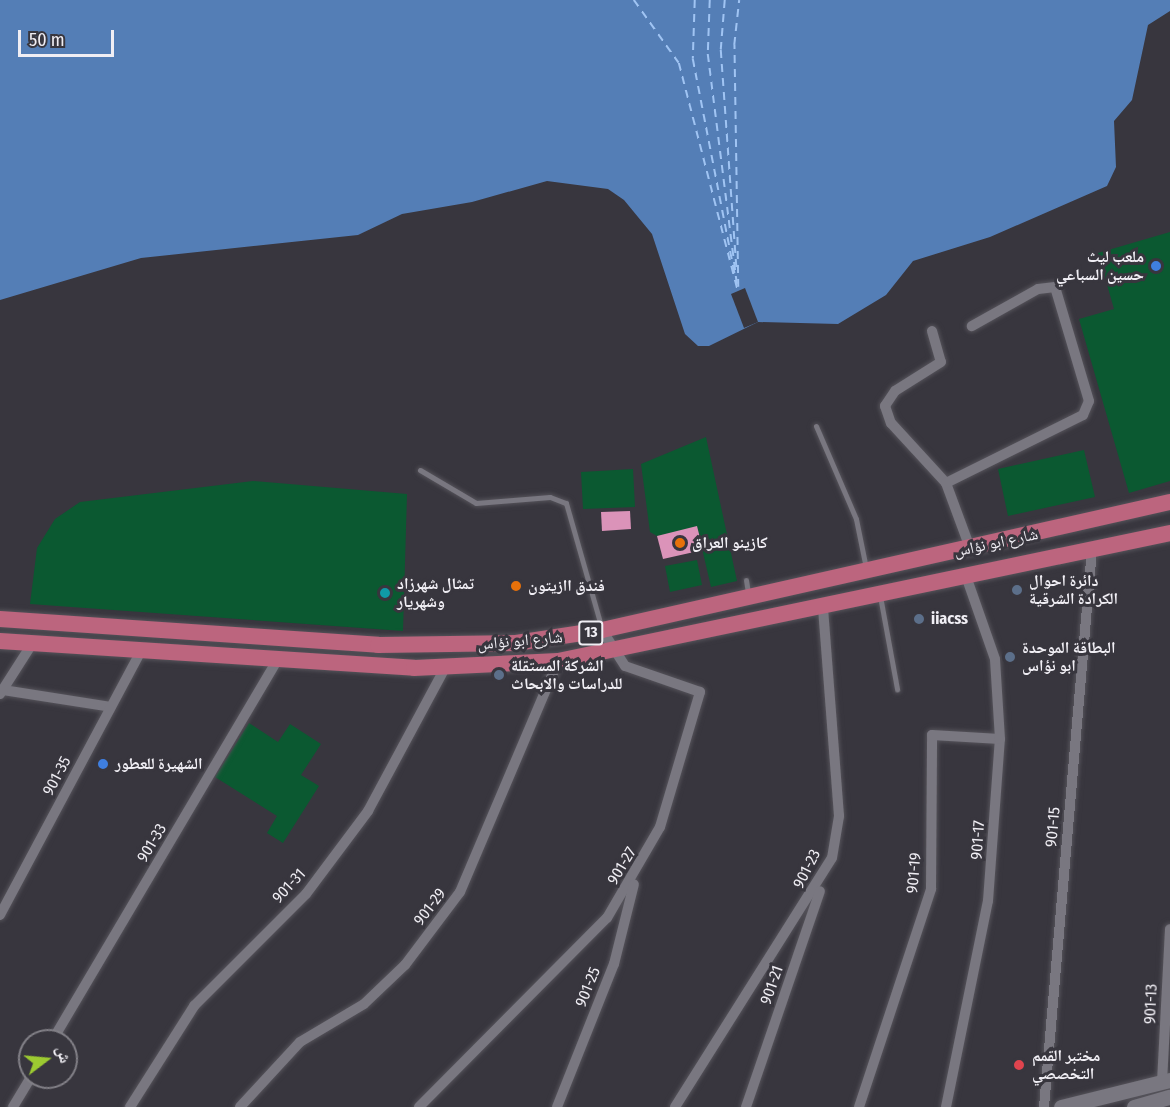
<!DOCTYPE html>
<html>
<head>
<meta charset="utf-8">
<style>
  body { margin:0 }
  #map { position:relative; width:1170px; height:1107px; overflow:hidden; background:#38363e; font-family:"Fira Sans Condensed","Noto Naskh Arabic",sans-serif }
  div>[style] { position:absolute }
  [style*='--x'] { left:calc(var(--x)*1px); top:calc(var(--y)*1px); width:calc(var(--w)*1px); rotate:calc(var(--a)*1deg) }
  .green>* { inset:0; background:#0b5931 }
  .water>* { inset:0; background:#547eb6 }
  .pier>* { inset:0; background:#38363e }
  .ferry>* { height:1.5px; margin-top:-0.75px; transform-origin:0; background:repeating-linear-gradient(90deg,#a0c4f3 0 8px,transparent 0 14px) }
  .building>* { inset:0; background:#db93b9 }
  .roads { filter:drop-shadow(0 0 2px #55535a) drop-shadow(0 0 2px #55535a) }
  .service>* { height:5px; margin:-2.5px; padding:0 2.5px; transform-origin:2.5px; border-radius:2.5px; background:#797780 }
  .minor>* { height:10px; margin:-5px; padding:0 5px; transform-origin:5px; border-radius:5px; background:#797780 }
  .secondary>* { height:15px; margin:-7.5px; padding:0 7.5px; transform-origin:7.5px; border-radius:7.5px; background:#797780 }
  .primary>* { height:16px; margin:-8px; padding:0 8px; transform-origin:8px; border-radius:8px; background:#bc657e }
  .dots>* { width:16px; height:16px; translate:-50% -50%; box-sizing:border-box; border:3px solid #38363e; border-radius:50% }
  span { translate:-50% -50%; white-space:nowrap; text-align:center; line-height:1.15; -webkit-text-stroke:6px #38363e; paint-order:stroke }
  .shield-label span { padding:2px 4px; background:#38363e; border:2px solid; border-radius:4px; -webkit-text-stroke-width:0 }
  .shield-label { font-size:15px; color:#f0eef4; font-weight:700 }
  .poi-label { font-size:16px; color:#f0eef4; font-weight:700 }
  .right { translate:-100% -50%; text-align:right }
  .left { translate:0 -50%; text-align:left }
  .street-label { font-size:16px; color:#f0eef4 }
  .north { position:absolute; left:18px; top:1029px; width:60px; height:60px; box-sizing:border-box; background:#38363e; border:2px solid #828087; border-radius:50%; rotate:74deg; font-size:16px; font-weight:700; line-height:24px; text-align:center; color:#f0eef4 }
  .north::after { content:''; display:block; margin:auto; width:21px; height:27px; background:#9cca31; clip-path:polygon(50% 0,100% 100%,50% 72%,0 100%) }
  .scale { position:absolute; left:18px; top:30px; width:96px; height:27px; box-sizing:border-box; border:3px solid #f0eef4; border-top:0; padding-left:8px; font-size:18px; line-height:21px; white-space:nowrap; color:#f0eef4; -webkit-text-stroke:4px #38363e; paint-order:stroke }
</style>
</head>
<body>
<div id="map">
  <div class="green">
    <i style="clip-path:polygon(1170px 232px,1170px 481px,1129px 493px,1079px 319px,1114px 309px,1098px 253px)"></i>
    <i style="clip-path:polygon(706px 437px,737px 581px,711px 587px,697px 527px,657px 536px,650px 532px,641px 464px)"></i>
    <i style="clip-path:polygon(1084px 450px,1095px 497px,1008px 516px,998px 469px)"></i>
    <i style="clip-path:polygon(633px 469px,635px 507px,583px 509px,581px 472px)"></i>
    <i style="clip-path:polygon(253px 481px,407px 494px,403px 631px,30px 604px,37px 548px,55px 519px,80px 502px)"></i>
    <i style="clip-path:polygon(697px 560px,702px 585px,670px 592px,665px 566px)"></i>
    <i style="clip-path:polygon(249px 723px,278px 742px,290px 724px,321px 744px,301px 775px,319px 786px,283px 843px,267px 833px,277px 816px,215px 777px)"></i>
  </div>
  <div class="water">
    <i style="clip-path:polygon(0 0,1170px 0,1170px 11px,1148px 25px,1132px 100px,1114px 121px,1116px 167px,1107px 186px,990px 237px,913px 261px,886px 295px,838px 324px,758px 322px,709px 346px,698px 346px,685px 334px,652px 234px,624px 200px,608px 189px,547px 181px,472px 202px,402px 214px,358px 235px,141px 258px,0 300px)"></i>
  </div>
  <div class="pier">
    <i style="clip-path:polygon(745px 288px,758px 322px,744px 328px,731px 294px)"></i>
  </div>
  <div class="ferry">
    <i style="--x:634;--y:0;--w:77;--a:54.5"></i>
    <i style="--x:679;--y:63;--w:236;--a:75.5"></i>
    <i style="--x:695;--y:0;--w:59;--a:91.9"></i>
    <i style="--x:693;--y:59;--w:221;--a:79"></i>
    <i style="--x:710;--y:0;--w:54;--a:92.1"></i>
    <i style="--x:708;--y:54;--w:232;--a:82.8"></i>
    <i style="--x:725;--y:0;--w:50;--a:94.6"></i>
    <i style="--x:721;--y:50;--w:223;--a:85.9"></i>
    <i style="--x:738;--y:287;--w:242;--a:-90.9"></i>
    <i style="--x:734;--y:45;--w:45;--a:-83.7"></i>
  </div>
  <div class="building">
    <i style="clip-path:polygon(630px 511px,631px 529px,602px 531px,601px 512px)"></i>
    <i style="clip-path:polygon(697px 526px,703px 550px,663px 559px,657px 536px)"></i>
  </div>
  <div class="roads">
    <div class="service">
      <i style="--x:816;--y:426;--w:101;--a:66.7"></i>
      <i style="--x:856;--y:519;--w:50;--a:78.5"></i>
      <i style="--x:420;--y:470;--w:65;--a:30.5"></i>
      <i style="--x:476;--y:503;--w:74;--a:-4.6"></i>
      <i style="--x:550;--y:497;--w:17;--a:21"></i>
      <i style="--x:566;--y:503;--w:131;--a:74.1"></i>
      <i style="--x:746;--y:580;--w:13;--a:81"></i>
      <i style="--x:880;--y:596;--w:95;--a:79.6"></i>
    </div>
    <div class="minor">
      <i style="--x:932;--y:331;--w:32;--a:74"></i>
      <i style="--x:941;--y:362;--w:54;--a:147.8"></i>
      <i style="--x:895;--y:391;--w:18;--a:124"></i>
      <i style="--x:885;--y:406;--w:18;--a:71"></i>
      <i style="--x:891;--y:423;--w:81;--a:47.5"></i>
      <i style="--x:946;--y:483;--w:69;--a:69.7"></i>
      <i style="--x:946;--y:483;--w:153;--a:-26.4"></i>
      <i style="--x:1083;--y:415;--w:15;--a:-67"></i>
      <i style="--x:1089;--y:401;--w:119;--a:-106.6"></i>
      <i style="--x:1055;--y:287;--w:17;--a:173"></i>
      <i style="--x:1038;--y:289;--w:76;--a:150.7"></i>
      <i style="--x:3;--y:690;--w:109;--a:8.9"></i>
      <i style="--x:0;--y:694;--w:59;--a:-57.4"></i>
      <i style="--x:0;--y:915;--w:299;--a:-61.9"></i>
      <i style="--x:52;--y:1041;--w:444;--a:-59.4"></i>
      <i style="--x:1162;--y:1082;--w:153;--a:-87"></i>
      <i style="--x:13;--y:1107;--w:35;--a:-59"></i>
      <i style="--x:130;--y:1107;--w:120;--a:-57.6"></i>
      <i style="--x:194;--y:1006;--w:158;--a:-45"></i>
      <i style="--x:306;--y:894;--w:104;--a:-53.2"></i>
      <i style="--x:368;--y:811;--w:162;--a:-61.7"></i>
      <i style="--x:240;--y:1107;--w:88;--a:-47.3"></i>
      <i style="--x:300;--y:1042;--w:74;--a:-30.7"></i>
      <i style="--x:364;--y:1004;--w:57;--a:-43.6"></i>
      <i style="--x:405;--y:965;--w:91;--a:-53"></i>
      <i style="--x:460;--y:892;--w:251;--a:-67"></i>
      <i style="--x:419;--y:1107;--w:267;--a:-45.2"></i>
      <i style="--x:607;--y:918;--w:105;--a:-59.8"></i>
      <i style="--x:660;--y:827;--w:141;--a:-73.5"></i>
      <i style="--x:700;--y:692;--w:79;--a:-160.9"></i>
      <i style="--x:625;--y:666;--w:43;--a:-122.6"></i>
      <i style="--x:557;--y:1107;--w:154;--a:-68.3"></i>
      <i style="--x:614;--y:964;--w:82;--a:-76"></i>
      <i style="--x:675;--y:1107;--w:294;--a:-57.8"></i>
      <i style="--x:832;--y:858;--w:43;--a:-80.5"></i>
      <i style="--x:839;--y:816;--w:210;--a:-94.4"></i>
      <i style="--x:746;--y:1107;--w:228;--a:-71.1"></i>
      <i style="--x:859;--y:1107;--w:230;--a:-71.7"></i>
      <i style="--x:931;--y:889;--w:154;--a:-89.6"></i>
      <i style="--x:932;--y:735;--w:68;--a:3.4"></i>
      <i style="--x:946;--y:1107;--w:210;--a:-78.5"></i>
      <i style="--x:988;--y:901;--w:162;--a:-85.8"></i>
      <i style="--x:1000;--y:739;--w:80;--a:-93.6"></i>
      <i style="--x:995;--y:659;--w:88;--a:-109.3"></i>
      <i style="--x:1044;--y:1107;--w:560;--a:-85.08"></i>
    </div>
    <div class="secondary">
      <i style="--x:1061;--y:1107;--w:112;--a:-13.9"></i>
      <i style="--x:1134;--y:1107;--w:37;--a:-16"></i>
    </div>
    <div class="primary">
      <i style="--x:0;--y:619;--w:379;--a:3.9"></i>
      <i style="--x:378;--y:645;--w:138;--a:-0.8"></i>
      <i style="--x:516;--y:643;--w:87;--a:-8.6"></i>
      <i style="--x:602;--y:630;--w:582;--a:-12.7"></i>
      <i style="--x:0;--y:641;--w:415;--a:3.7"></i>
      <i style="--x:414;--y:668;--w:144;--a:-2.8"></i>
      <i style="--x:558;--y:661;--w:625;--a:-11.81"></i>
    </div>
  </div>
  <div class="dots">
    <i style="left:1156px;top:266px;background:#3f7fe0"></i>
    <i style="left:680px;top:543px;background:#e8710a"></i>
    <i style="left:516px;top:586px;background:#e8710a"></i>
    <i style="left:1017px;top:590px;background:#5c6f8a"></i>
    <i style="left:385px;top:593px;background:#0f9aa8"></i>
    <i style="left:919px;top:619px;background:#5c6f8a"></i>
    <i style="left:1010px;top:657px;background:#5c6f8a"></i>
    <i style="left:499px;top:675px;background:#5c6f8a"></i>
    <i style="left:103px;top:764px;background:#3f7fe0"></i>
    <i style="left:1019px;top:1065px;background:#e0444e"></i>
  </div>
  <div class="shield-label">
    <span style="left:591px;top:633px">13</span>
  </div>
  <div class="poi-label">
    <span class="right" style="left:1144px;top:266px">ملعب ليث<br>حسين السباعي</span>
    <span class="left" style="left:692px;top:543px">كازينو العراق</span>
    <span class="left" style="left:1029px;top:590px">دائرة احوال<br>الكرادة الشرقية</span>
    <span class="left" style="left:397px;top:593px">تمثال شهرزاد<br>وشهريار</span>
    <span class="left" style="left:528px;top:586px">فندق اازيتون</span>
    <span class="left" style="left:931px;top:619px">iiacss</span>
    <span class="left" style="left:1022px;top:657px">البطاقة الموحدة<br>ابو نؤاس</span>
    <span class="left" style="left:511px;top:675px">الشركة المستقلة<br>للدراسات والابحاث</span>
    <span class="left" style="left:115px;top:764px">الشهيرة للعطور</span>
    <span class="left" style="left:1032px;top:1065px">مختبر القمم<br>التخصصي</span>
  </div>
  <div class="street-label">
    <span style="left:996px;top:543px;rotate:-12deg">شارع ابو نؤاس</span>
    <span style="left:520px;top:641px;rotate:-5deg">شارع ابو نؤاس</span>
    <span style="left:57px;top:776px;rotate:-62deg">901-35</span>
    <span style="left:1053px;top:827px;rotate:-85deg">901-15</span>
    <span style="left:978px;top:840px;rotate:-86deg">901-17</span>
    <span style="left:152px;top:843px;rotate:-59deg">901-33</span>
    <span style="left:622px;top:866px;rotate:-59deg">901-27</span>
    <span style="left:807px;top:869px;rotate:-63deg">901-23</span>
    <span style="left:914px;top:873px;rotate:-85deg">901-19</span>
    <span style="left:289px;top:886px;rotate:-47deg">901-31</span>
    <span style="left:430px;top:907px;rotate:-53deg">901-29</span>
    <span style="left:772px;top:985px;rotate:-71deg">901-21</span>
    <span style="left:588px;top:987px;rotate:-68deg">901-25</span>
    <span style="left:1151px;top:1004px;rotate:-87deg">901-13</span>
  </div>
  <div class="north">ش</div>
  <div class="scale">50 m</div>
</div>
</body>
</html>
